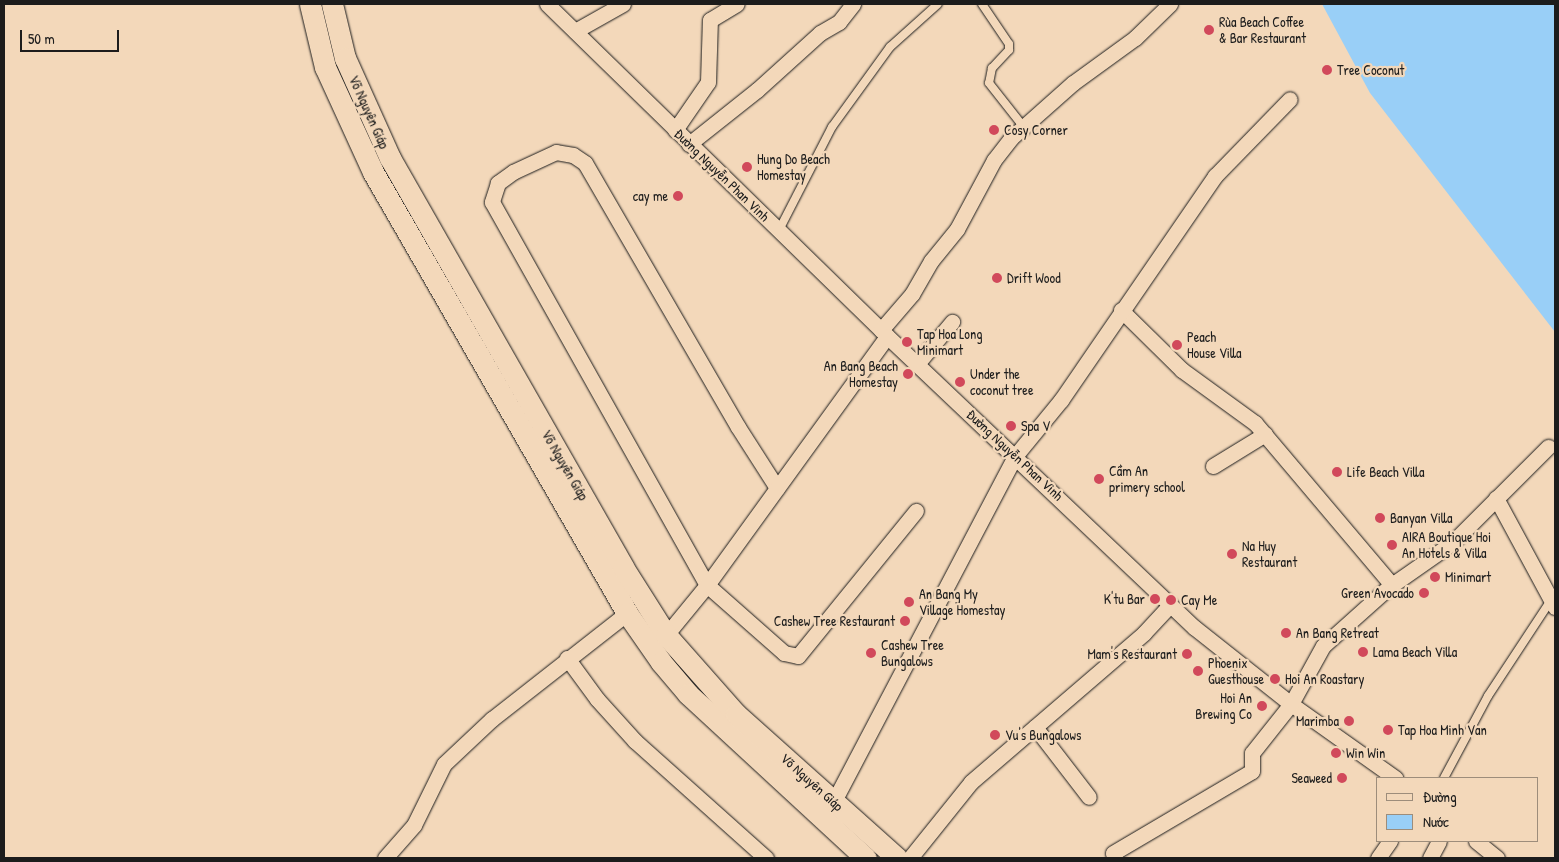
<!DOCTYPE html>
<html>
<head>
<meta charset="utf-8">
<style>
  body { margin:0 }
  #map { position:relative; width:1559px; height:862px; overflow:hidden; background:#f3d8ba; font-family:"Patrick Hand",sans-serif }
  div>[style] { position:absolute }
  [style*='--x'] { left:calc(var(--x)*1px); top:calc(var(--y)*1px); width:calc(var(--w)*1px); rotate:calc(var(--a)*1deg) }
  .water>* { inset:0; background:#99cff7 }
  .roads { filter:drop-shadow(0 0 1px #1c1c1c) drop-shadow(0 0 1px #1c1c1c) }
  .service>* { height:8px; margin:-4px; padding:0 4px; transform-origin:4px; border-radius:4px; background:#f3d8ba }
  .minor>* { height:15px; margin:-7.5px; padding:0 7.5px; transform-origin:7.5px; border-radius:7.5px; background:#f3d8ba }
  .secondary>* { height:21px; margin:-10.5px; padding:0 10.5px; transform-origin:10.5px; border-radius:10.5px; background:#f3d8ba }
  .dots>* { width:14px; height:14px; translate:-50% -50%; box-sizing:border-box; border:2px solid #f3d8ba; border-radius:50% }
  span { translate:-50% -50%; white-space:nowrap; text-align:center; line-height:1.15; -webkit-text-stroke:4.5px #f3d8ba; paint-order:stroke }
  .poi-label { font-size:14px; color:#1c1c1c }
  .left { translate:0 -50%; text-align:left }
  .right { translate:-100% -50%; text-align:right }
  .street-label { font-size:14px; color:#1c1c1c }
  .frame { position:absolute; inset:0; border:5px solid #1c1c1c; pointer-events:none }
  .legend { position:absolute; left:1376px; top:777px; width:162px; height:65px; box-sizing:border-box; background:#f3d8ba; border:1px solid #9d8d7b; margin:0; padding:6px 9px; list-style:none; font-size:15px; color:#1c1c1c }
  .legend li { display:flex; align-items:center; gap:10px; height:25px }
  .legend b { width:25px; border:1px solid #9d8d7b }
  .scale { position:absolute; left:20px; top:30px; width:99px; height:22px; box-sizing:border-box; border:2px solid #1c1c1c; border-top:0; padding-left:6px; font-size:15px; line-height:18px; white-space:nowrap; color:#1c1c1c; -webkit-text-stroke:4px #f3d8ba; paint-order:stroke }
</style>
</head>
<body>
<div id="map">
  <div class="water">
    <i style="clip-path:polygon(1322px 4px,1555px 4px,1555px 332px,1370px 93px)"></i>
  </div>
  <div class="roads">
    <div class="service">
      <i style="--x:982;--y:4;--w:48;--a:56"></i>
      <i style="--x:1009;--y:44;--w:6;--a:90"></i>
      <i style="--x:1009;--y:50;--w:25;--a:133"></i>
      <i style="--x:992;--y:68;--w:15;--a:101"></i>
      <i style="--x:989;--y:83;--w:55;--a:51.7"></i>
      <i style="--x:779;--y:230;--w:116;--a:-62.8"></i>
      <i style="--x:832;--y:127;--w:99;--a:-54.1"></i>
      <i style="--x:890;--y:47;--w:64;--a:-41.9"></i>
      <i style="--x:1444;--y:778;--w:93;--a:-61.8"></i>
      <i style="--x:1488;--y:696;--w:115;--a:-56.7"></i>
    </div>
    <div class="minor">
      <i style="--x:547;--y:4;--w:475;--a:44.3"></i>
      <i style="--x:887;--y:336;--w:424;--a:43.5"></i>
      <i style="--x:1195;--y:628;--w:122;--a:38.4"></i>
      <i style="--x:1291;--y:704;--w:128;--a:35.4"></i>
      <i style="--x:575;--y:31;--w:55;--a:-29.4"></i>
      <i style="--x:675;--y:130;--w:58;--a:-55.5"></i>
      <i style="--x:708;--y:82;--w:62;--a:-88.2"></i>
      <i style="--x:710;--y:20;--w:31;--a:-31"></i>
      <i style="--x:689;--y:144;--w:87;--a:-38.5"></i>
      <i style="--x:757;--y:90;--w:85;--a:-42.1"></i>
      <i style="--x:820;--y:33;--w:22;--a:-30"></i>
      <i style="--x:839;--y:22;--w:23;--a:-52"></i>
      <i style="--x:1121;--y:310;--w:86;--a:44.5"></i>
      <i style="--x:1182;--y:370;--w:90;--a:36"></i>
      <i style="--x:1255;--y:423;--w:212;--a:49.8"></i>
      <i style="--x:881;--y:330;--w:48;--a:-49.3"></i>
      <i style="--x:912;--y:294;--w:38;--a:-60"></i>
      <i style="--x:931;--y:261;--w:41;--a:-50.9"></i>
      <i style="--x:957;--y:229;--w:78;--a:-61.8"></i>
      <i style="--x:994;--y:160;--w:28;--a:-52"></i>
      <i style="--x:1011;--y:138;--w:83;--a:-41.6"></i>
      <i style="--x:1073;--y:83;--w:77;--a:-36"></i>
      <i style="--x:1135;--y:38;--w:49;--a:-44.2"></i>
      <i style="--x:917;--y:364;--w:55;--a:-50.2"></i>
      <i style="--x:1213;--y:466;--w:61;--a:-31.6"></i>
      <i style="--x:777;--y:488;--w:72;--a:-122.6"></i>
      <i style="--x:738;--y:427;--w:305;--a:-120.1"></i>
      <i style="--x:585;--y:163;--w:14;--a:-146"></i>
      <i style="--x:573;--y:155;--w:17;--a:-170"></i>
      <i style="--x:556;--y:152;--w:47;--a:155.1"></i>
      <i style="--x:513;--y:172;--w:19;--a:144"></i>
      <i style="--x:498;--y:183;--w:20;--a:108"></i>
      <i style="--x:492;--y:202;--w:439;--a:60.7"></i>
      <i style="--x:707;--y:585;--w:103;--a:41.4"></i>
      <i style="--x:784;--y:653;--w:14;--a:12"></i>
      <i style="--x:798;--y:656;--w:187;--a:-50.9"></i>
      <i style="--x:1496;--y:498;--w:124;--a:61.6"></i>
      <i style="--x:666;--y:635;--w:65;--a:-50.6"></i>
      <i style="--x:707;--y:585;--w:307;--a:-54.1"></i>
      <i style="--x:567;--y:658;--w:51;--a:53.8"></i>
      <i style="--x:597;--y:699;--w:57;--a:47.9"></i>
      <i style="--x:635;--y:741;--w:176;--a:41.8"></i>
      <i style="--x:1035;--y:727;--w:88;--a:52.4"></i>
      <i style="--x:834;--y:801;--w:391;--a:-62.3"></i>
      <i style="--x:1016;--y:455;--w:71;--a:-50.7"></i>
      <i style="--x:1061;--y:400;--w:272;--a:-55.5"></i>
      <i style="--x:1215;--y:176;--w:107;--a:-45.8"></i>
      <i style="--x:1476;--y:841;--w:27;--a:39"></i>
      <i style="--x:385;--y:858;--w:44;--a:-48.7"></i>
      <i style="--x:414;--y:825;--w:68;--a:-63.8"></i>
      <i style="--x:444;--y:764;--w:66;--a:-43.2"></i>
      <i style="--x:492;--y:719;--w:172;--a:-38.1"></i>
      <i style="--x:910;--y:858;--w:97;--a:-51.2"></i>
      <i style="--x:971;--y:782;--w:228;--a:-40.7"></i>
      <i style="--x:1144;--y:633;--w:38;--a:-47"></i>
      <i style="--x:1115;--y:858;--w:5;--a:-112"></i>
      <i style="--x:1113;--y:853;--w:161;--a:-30.5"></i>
      <i style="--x:1252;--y:771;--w:18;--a:-90"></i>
      <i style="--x:1252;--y:753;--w:63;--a:-51.5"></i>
      <i style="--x:1291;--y:704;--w:66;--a:-61.1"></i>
      <i style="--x:1323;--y:646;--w:89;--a:-41.8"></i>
      <i style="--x:1389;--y:587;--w:77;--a:-34.9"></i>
      <i style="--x:1452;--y:543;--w:136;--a:-45"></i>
      <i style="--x:1378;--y:858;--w:21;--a:-55"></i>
      <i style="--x:1430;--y:858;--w:19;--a:-62"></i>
    </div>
    <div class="secondary">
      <i style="--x:310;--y:4;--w:65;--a:76.6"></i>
      <i style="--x:325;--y:67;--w:115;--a:65.4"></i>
      <i style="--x:373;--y:172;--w:509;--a:60.06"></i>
      <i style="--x:627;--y:613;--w:60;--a:55.2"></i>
      <i style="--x:661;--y:662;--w:42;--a:49.8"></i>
      <i style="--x:688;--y:694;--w:242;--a:42.7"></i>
      <i style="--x:332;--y:4;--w:56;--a:76.5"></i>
      <i style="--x:345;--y:58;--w:110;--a:65.8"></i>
      <i style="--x:390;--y:158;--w:471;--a:60.3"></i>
      <i style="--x:623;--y:567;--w:80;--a:57.7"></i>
      <i style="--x:666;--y:635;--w:106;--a:48.5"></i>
      <i style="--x:736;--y:714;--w:216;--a:41.8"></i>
    </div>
  </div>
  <div class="dots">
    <i style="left:1209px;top:30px;background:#d1495b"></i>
    <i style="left:1327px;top:70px;background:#d1495b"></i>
    <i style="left:994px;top:130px;background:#d1495b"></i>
    <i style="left:747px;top:167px;background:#d1495b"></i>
    <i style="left:678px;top:196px;background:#d1495b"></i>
    <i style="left:997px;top:278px;background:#d1495b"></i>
    <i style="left:907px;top:342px;background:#d1495b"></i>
    <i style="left:1177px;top:345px;background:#d1495b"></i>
    <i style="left:908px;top:374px;background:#d1495b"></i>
    <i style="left:960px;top:382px;background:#d1495b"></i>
    <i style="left:1011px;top:426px;background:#d1495b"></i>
    <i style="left:1337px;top:472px;background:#d1495b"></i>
    <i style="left:1099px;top:479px;background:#d1495b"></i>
    <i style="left:1380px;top:518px;background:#d1495b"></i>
    <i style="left:1392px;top:545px;background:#d1495b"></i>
    <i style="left:1232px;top:554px;background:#d1495b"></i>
    <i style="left:1435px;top:577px;background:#d1495b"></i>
    <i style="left:1424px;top:593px;background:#d1495b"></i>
    <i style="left:1155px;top:599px;background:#d1495b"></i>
    <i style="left:1171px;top:600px;background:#d1495b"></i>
    <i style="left:909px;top:602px;background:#d1495b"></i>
    <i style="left:905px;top:621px;background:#d1495b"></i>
    <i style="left:1286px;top:633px;background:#d1495b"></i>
    <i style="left:1363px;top:652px;background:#d1495b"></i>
    <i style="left:871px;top:653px;background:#d1495b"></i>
    <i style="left:1187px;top:654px;background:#d1495b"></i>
    <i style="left:1198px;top:671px;background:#d1495b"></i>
    <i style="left:1275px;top:679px;background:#d1495b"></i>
    <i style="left:1262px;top:706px;background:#d1495b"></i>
    <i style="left:1349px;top:721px;background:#d1495b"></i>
    <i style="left:1388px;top:730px;background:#d1495b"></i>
    <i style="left:995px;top:735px;background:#d1495b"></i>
    <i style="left:1336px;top:753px;background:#d1495b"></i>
    <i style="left:1342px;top:778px;background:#d1495b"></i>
  </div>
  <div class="poi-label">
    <span class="left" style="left:1219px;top:30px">Rùa Beach Coffee<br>&amp; Bar Restaurant</span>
    <span class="left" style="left:1337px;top:70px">Tree Coconut</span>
    <span class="left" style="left:1004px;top:130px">Cosy Corner</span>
    <span class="left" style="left:757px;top:167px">Hung Do Beach<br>Homestay</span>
    <span class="right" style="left:668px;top:196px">cay me</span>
    <span class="left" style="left:1007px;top:278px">Drift Wood</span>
    <span class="left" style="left:917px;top:342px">Tap Hoa Long<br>Minimart</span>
    <span class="left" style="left:1187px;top:345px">Peach<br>House Villa</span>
    <span class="right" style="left:898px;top:374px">An Bang Beach<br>Homestay</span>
    <span class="left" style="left:970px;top:382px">Under the<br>coconut tree</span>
    <span class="left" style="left:1021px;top:426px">Spa V</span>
    <span class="left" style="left:1109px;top:479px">Cầm An<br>primery school</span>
    <span class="left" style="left:1347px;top:472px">Life Beach Villa</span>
    <span class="left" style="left:1390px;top:518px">Banyan Villa</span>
    <span class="left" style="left:1402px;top:545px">AIRA Boutique Hoi<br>An Hotels &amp; Villa</span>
    <span class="left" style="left:1242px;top:554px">Na Huy<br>Restaurant</span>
    <span class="left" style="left:1445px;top:577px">Minimart</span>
    <span class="right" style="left:1414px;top:593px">Green Avocado</span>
    <span class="left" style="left:919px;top:602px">An Bang My<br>Village Homestay</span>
    <span class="right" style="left:1145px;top:599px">K'tu Bar</span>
    <span class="left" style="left:1181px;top:600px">Cay Me</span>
    <span class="right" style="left:895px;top:621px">Cashew Tree Restaurant</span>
    <span class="left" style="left:1296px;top:633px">An Bang Retreat</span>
    <span class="left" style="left:881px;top:653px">Cashew Tree<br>Bungalows</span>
    <span class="left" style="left:1373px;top:652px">Lama Beach Villa</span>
    <span class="right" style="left:1177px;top:654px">Mam's Restaurant</span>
    <span class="left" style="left:1208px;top:671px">Phoenix<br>Guesthouse</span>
    <span class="left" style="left:1285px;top:679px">Hoi An Roastary</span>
    <span class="right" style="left:1252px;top:706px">Hoi An<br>Brewing Co</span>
    <span class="right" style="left:1339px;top:721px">Marimba</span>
    <span class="left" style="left:1398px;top:730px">Tap Hoa Minh Van</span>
    <span class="left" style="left:1005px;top:735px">Vu's Bungalows</span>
    <span class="left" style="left:1346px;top:753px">Win Win</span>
    <span class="right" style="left:1332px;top:778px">Seaweed</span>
  </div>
  <div class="street-label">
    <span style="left:369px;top:112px;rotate:66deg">Võ Nguyên Giáp</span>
    <span style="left:722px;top:175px;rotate:44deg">Đường Nguyễn Phan Vinh</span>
    <span style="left:1015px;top:455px;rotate:43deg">Đường Nguyễn Phan Vinh</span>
    <span style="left:565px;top:465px;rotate:60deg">Võ Nguyên Giáp</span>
    <span style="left:812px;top:782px;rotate:42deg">Võ Nguyên Giáp</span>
  </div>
  <div class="frame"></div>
  <ul class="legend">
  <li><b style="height:6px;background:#f3d8ba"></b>Đường</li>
  <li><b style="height:14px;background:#99cff7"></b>Nước</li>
  </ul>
  <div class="scale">50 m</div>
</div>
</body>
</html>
